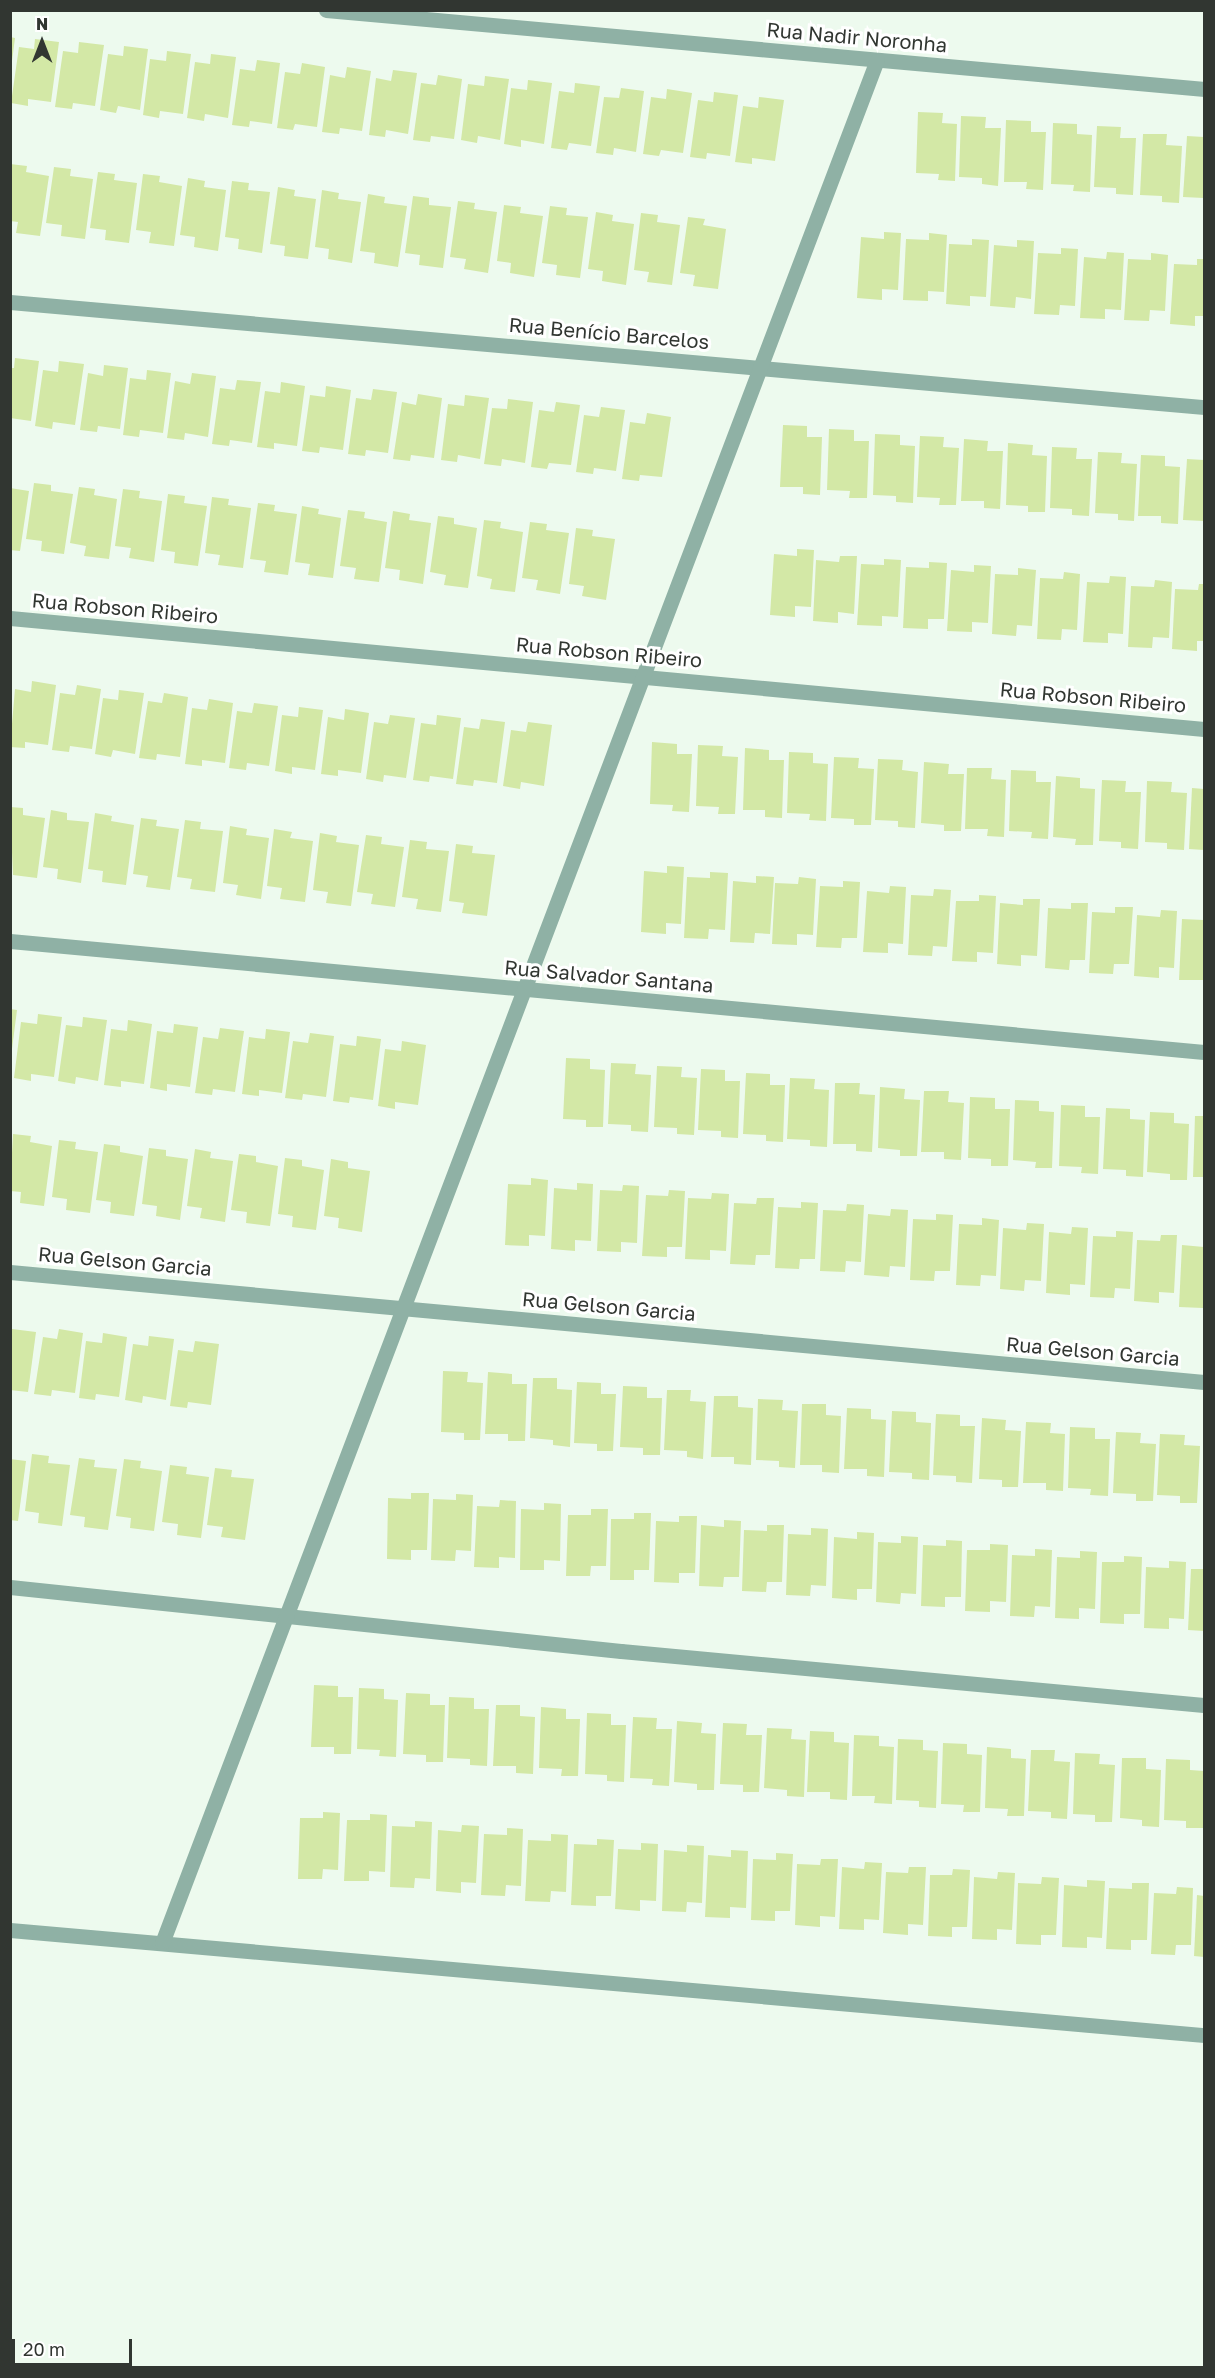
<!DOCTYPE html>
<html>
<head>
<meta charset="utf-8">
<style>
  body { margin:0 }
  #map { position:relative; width:1215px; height:2378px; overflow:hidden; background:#edfaee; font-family:"Golos Text",sans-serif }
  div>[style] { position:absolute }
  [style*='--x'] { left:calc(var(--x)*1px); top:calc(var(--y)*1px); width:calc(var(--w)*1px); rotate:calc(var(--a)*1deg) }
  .building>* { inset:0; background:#d3e8a6 }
  .street>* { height:15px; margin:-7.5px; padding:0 7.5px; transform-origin:7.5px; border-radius:7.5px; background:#8fb1a5 }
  span { translate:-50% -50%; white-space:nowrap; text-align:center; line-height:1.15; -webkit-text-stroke:6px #fff; paint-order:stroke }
  .street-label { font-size:20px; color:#313631 }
  .frame { position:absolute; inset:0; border:12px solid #313631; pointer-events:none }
  .north { position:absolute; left:12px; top:12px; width:60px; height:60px; -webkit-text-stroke:4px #fff; paint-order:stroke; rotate:0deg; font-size:16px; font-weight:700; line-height:24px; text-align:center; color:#313631 }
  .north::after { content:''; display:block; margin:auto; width:21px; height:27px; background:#313631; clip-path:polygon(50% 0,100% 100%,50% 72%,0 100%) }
  .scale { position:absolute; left:12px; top:2339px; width:120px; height:27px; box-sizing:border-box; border:3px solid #313631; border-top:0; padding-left:8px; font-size:18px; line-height:21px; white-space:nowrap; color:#313631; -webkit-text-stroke:4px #fff; paint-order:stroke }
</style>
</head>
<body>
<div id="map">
  <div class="building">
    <i style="clip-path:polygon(10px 37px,15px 38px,12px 61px,10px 61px)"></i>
    <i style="clip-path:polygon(35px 39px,59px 42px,51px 102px,28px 99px,28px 106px,11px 103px,19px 47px,34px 49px)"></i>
    <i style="clip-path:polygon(79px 42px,104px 45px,95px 106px,73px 103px,72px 109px,55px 107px,63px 51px,78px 53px)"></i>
    <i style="clip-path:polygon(124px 46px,148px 49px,140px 110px,118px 106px,116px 113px,100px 110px,108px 54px,123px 56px)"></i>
    <i style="clip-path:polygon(167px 51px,191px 54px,183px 114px,160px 111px,159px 118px,143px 115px,150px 59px,166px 61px)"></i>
    <i style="clip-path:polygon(211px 54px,236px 57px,228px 118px,205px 114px,204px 121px,187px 118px,195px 62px,210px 64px)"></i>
    <i style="clip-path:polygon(257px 60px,280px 63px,272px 124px,250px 121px,249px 127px,232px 125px,240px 69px,255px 71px)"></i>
    <i style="clip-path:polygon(302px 63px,325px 67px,317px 127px,295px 124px,293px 130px,277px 128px,285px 72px,300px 74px)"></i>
    <i style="clip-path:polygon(347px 67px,371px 71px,362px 131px,340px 128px,339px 134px,322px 132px,330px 75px,345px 78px)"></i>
    <i style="clip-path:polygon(393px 70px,417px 73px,408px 134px,386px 130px,385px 137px,369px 135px,376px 78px,391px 81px)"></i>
    <i style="clip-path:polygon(438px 75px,462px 79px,454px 139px,431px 136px,430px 142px,413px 140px,421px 83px,436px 85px)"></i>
    <i style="clip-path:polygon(485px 76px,509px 79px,500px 140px,478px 136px,477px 143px,461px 140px,468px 84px,484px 86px)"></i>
    <i style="clip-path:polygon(528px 80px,552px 83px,544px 144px,521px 140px,521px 147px,504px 144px,511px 88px,527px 90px)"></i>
    <i style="clip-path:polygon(575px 83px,600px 86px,591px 146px,569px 143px,567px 150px,551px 148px,559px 91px,574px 93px)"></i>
    <i style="clip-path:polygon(621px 88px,644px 91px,636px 152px,614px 148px,613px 155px,596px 153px,604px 97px,619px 98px)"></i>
    <i style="clip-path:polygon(667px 89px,692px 93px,683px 153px,661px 150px,659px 156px,643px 154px,651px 97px,666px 99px)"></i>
    <i style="clip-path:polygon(714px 92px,738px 95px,730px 156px,707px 153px,706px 159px,690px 157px,698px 100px,713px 102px)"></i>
    <i style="clip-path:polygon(759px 97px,784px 100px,775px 161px,752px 158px,752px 164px,735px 162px,743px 106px,758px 108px)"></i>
    <i style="clip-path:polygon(918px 112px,943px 113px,942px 123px,957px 124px,955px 181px,938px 180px,939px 174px,916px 173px)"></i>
    <i style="clip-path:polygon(961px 116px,986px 117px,985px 128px,1001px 128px,998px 186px,982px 184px,982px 178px,959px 177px)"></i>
    <i style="clip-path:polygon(1006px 120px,1031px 121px,1031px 132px,1046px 132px,1043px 190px,1026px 189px,1027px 182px,1004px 182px)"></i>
    <i style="clip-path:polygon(1053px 123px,1077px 124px,1077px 134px,1092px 135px,1090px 192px,1073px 191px,1074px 185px,1051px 184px)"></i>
    <i style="clip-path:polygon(1097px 126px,1121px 127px,1120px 138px,1136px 138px,1133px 195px,1116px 194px,1116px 188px,1094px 187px)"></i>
    <i style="clip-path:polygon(1143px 134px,1167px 134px,1166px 145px,1182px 146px,1179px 203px,1162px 202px,1162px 196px,1140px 195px)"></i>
    <i style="clip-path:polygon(1187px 136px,1204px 137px,1204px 198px,1183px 197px)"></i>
    <i style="clip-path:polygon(10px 164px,27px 166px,26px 172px,49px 176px,40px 236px,16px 233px,18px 222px,10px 221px)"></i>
    <i style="clip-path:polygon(54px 167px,71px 169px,70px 176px,93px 179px,85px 239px,61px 236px,62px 225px,46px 223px)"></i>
    <i style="clip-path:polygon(98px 172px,115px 174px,114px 180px,137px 183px,129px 243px,105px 240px,106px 230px,90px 228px)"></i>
    <i style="clip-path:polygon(143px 174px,160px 176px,159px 182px,182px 186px,174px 246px,149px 243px,151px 232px,136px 230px)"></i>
    <i style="clip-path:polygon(188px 178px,205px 181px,204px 187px,226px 190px,218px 251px,194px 247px,195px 237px,180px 235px)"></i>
    <i style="clip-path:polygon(232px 181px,249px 183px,248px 190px,270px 192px,262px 253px,238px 249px,239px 239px,225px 237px)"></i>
    <i style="clip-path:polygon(278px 187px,295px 190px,294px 196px,316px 199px,308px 259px,284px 256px,285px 246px,270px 244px)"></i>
    <i style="clip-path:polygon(322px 190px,339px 193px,338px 199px,361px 202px,352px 263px,328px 259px,329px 249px,315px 247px)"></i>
    <i style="clip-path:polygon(368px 194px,385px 197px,384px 203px,407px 206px,398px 267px,374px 263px,375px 253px,360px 251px)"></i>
    <i style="clip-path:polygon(413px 196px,429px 198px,429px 205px,451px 207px,443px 268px,419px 265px,420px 255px,405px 253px)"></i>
    <i style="clip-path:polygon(458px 201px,475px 203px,474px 209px,497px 212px,488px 273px,464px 269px,466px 259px,450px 257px)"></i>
    <i style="clip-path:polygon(504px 205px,521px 207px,520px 213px,543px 216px,534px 277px,510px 273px,511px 263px,497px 261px)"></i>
    <i style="clip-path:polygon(550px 206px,567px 208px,566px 215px,588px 217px,580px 278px,556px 275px,557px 265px,542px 263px)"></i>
    <i style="clip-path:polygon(596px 212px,613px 215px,612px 221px,634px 224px,626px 285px,602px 281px,603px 271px,588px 269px)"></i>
    <i style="clip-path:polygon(641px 213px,658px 215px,657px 222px,680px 225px,672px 285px,647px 282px,649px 272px,634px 270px)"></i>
    <i style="clip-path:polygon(688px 217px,705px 219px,703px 225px,726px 229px,718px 289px,693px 286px,695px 275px,680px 273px)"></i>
    <i style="clip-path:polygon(884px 232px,901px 233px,898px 290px,882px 289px,882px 300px,857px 298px,861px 237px,884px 239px)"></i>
    <i style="clip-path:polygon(929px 233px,947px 235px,944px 292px,928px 291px,928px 301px,903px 300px,906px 239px,929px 240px)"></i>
    <i style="clip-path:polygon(972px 239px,989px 240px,986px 297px,970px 296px,970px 306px,946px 304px,949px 244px,972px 245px)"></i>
    <i style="clip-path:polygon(1017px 240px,1034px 241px,1031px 299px,1016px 297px,1015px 308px,990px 306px,994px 245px,1017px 247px)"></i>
    <i style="clip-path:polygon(1061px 248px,1078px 249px,1075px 306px,1060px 305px,1059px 315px,1034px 314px,1038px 253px,1061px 254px)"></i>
    <i style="clip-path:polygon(1107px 252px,1124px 253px,1121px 310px,1105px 309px,1105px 319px,1080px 318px,1084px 257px,1106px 259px)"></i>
    <i style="clip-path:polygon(1151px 253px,1168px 255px,1165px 311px,1150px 310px,1149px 321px,1124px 320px,1128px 259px,1151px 260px)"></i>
    <i style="clip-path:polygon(1197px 259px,1204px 259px,1204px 316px,1195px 316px,1195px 326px,1170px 324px,1174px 264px,1197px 265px)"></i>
    <i style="clip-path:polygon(15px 358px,39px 361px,31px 421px,10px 418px,10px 368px,14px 368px)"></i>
    <i style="clip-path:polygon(59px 361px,84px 364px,75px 425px,53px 422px,52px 429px,35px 426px,43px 370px,58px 372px)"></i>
    <i style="clip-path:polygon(104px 365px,128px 368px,120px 429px,98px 426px,97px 432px,80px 430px,88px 373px,103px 376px)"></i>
    <i style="clip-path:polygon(147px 370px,171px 373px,163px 433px,140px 430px,139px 437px,123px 435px,130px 378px,146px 380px)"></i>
    <i style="clip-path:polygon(192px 373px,216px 376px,208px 437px,185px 433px,184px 440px,167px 438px,175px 381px,190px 384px)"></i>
    <i style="clip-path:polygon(237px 380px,261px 382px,252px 443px,230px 440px,229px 446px,212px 444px,220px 388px,235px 390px)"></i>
    <i style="clip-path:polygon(281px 382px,305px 386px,297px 446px,274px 443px,274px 449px,257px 447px,265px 391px,280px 393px)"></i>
    <i style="clip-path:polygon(326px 386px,351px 390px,343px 450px,320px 447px,319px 453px,302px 451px,310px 395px,325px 397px)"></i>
    <i style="clip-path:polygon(373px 389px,397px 392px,388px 453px,366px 450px,365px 456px,348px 454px,356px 398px,371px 400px)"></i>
    <i style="clip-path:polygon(418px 394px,442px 398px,434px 458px,411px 455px,410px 461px,393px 459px,402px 402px,416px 405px)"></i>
    <i style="clip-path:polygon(465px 395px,489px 398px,480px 459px,458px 455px,457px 462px,441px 460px,448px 404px,464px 406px)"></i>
    <i style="clip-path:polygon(508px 399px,533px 402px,525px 463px,502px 459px,501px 466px,484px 464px,492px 408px,507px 409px)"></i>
    <i style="clip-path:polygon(556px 402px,580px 405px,571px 465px,549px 463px,547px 469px,531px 467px,539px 410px,554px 412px)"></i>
    <i style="clip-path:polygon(601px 407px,625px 410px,616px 471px,594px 468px,593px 474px,576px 472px,584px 415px,599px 417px)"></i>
    <i style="clip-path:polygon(647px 413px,671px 417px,662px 477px,640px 475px,639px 481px,622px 479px,630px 422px,645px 424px)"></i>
    <i style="clip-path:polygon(783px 425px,807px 426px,807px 437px,822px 437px,820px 495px,803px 494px,803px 487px,780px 487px)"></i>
    <i style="clip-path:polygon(829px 429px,854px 430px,854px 441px,869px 441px,867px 498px,849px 498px,850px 491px,827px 490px)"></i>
    <i style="clip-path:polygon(875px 434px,900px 435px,900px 445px,915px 446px,913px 503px,896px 502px,896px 496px,873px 495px)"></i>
    <i style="clip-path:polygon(920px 436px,944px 437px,943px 447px,959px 448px,956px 505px,939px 505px,940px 498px,917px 497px)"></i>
    <i style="clip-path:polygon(964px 439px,988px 441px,987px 451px,1003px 451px,1000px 509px,984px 508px,984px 501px,961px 501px)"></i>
    <i style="clip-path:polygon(1008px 443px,1033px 445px,1032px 455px,1047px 456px,1045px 512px,1028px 512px,1028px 506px,1006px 505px)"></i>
    <i style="clip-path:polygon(1052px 447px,1077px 448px,1076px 459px,1092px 459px,1089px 516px,1072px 515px,1072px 509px,1050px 508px)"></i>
    <i style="clip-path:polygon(1098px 452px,1122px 453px,1121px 463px,1137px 464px,1134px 521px,1118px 520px,1118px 514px,1095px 513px)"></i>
    <i style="clip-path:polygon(1141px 455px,1165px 456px,1165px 466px,1180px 467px,1178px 524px,1161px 523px,1161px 516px,1138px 516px)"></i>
    <i style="clip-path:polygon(1187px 459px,1204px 460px,1204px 521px,1183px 520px)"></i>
    <i style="clip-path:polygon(34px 483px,51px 485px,51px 491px,73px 494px,64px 554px,41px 551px,42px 541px,26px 539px)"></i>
    <i style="clip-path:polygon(79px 487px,95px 489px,94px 495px,117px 499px,109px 559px,84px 556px,86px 546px,70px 543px)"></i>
    <i style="clip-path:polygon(10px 488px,29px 491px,20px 551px,10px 550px)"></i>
    <i style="clip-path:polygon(123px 489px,140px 491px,139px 498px,162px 501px,154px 562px,129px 558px,131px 548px,115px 546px)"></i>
    <i style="clip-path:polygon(168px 494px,185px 496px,184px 503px,207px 506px,198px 566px,174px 563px,175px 552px,161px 550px)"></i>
    <i style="clip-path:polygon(212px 497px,229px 499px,228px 505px,251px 508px,243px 568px,218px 565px,220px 555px,205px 553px)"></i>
    <i style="clip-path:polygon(258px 503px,275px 505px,274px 511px,297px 514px,288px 575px,264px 572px,266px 561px,250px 559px)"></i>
    <i style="clip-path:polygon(302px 506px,319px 509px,318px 514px,341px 518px,333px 578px,308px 575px,310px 564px,295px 562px)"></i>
    <i style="clip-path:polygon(348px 510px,365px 512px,364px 518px,387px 522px,379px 582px,354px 579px,356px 568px,340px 566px)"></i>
    <i style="clip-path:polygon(393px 511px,410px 514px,409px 520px,431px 523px,423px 584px,399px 580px,400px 570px,385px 568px)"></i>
    <i style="clip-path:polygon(438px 516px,454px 518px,454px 524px,477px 528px,468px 588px,444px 585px,446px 575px,430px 572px)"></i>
    <i style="clip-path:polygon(484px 520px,501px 522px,500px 528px,523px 532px,515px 592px,490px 589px,492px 579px,477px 576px)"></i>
    <i style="clip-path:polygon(530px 522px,547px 524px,546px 530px,569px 533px,560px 594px,536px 590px,538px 580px,522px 578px)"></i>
    <i style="clip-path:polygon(576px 528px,593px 530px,592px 536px,615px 539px,606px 600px,582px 596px,584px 586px,569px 584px)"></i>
    <i style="clip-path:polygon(797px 549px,814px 550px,811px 607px,795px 606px,795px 617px,770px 615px,774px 554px,797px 556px)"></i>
    <i style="clip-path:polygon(840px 556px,857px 556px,854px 614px,838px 612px,838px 623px,813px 621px,816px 560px,839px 562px)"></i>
    <i style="clip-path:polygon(884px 559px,901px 560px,898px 617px,882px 616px,882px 626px,857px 625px,861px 564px,884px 565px)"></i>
    <i style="clip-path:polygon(929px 562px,947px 563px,944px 619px,928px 619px,928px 629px,903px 628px,906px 567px,929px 568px)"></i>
    <i style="clip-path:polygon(974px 565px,991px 566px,988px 623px,972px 622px,972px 632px,947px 631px,951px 570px,974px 572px)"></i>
    <i style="clip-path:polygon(1018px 568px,1036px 570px,1032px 626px,1017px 625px,1016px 636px,992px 634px,995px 574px,1018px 575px)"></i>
    <i style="clip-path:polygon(1064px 572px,1080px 574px,1077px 630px,1062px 629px,1061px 640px,1037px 639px,1040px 578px,1063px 579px)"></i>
    <i style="clip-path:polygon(1110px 576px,1126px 577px,1123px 634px,1108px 633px,1108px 643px,1083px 642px,1087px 582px,1109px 583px)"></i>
    <i style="clip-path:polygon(1155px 580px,1172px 582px,1169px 638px,1153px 637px,1152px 648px,1128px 647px,1131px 586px,1154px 587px)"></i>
    <i style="clip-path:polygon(1199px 584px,1204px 584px,1204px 641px,1197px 641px,1197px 651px,1172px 649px,1175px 589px,1198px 590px)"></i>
    <i style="clip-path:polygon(32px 681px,56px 685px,48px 745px,25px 742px,25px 748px,10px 747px,15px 689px,31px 692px)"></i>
    <i style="clip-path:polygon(77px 685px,101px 689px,92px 749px,70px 746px,69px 752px,52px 750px,60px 693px,75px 695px)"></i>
    <i style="clip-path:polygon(119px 690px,144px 693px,135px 754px,113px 750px,111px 757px,95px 754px,103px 698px,118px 700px)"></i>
    <i style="clip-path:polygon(164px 693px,188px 697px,180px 757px,157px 754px,156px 760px,139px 758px,148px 701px,162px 703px)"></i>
    <i style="clip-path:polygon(209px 699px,233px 703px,225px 763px,202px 760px,202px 766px,185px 764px,192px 708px,207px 710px)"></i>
    <i style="clip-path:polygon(254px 703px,278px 706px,269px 766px,247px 763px,246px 770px,229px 768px,237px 711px,252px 713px)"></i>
    <i style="clip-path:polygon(299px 707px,323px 710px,315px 770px,292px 767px,292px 774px,275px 771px,282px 715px,298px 717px)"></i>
    <i style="clip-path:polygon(345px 709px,369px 713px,361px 773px,338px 770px,338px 776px,321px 774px,328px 717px,344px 720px)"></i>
    <i style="clip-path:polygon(390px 715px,415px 718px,406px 778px,384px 775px,383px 782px,366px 779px,374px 722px,388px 724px)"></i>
    <i style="clip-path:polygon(437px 715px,461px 718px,453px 779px,430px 776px,429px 782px,413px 780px,421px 723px,436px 725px)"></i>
    <i style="clip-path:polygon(481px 719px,505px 722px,497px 783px,474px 780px,473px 786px,456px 784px,464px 727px,479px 729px)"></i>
    <i style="clip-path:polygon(528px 722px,552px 725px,544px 786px,521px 782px,520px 789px,503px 786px,511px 730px,526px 732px)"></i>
    <i style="clip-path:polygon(652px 742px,677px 744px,677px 754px,692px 754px,689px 812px,672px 811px,673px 805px,650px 804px)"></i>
    <i style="clip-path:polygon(698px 745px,723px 746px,722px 756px,738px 757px,735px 814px,718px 814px,719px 807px,696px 806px)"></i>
    <i style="clip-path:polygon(745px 748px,769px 750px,769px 760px,784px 760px,782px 818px,765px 817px,765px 810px,743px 810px)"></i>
    <i style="clip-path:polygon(789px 752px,813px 753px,813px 763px,828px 764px,826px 821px,809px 820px,810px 814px,787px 813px)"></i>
    <i style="clip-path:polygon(834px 757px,859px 758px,858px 768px,874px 769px,871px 825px,854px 825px,854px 819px,831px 818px)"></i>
    <i style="clip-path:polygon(878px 759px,903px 760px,902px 770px,918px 772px,915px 828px,898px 827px,898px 821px,875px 820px)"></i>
    <i style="clip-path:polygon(924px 762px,949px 764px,948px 774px,964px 774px,961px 831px,944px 831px,944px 825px,921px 823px)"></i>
    <i style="clip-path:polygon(967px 768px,992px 768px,991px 779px,1006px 780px,1004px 837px,987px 836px,988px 829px,965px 829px)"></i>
    <i style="clip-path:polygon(1011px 770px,1036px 771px,1036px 782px,1051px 782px,1048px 839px,1031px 838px,1032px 832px,1009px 831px)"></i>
    <i style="clip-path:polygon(1056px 776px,1080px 778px,1080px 788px,1095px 789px,1093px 845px,1075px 845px,1076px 839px,1053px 837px)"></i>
    <i style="clip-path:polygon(1102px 780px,1126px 781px,1125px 792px,1141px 792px,1138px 849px,1121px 848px,1121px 842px,1099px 841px)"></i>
    <i style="clip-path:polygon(1147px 781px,1172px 782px,1171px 792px,1187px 793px,1184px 850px,1167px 849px,1167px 843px,1145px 842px)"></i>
    <i style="clip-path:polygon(1192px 788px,1204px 789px,1204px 850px,1189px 849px)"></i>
    <i style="clip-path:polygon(10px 807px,23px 808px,23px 815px,45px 818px,37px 878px,13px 875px)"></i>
    <i style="clip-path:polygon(51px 810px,67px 813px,67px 820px,89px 822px,81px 883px,57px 879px,58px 869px,43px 867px)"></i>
    <i style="clip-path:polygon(95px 813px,112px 816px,111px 821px,134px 825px,126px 885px,102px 882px,103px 871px,88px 869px)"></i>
    <i style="clip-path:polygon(141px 818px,157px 820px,156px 826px,179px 829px,170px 890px,146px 887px,148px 876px,133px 874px)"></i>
    <i style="clip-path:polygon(185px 820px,201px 822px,200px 829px,223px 831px,215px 892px,190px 889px,192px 879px,177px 877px)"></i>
    <i style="clip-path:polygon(230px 826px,247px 829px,246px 835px,269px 838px,261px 899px,236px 895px,238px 885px,223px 883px)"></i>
    <i style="clip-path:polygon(274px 829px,292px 832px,290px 838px,313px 841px,305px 902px,280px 899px,282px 888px,267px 886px)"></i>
    <i style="clip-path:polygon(320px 833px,337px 836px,336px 842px,359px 845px,351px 906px,326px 903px,328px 892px,313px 890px)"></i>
    <i style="clip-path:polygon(366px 835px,382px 837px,381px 844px,404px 847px,395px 907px,371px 904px,373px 894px,357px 892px)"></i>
    <i style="clip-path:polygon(410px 840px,427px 842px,426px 849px,449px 851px,441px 912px,416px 909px,418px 899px,402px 897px)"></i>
    <i style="clip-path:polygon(456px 844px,473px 846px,472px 853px,495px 855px,487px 916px,462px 913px,464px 903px,449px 901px)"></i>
    <i style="clip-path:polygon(667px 866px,684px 867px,681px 924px,666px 923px,666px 934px,641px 932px,644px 871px,667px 873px)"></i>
    <i style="clip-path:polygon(710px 872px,728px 873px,725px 930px,709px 929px,708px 939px,684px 938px,687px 877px,710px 878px)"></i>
    <i style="clip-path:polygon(756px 876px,774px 877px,770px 934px,755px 933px,754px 943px,730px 942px,733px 881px,756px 883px)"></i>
    <i style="clip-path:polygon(799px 877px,816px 879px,813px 935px,797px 934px,797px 945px,772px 944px,775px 883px,798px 884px)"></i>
    <i style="clip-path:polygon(843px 881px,860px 882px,857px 938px,842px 938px,841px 948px,816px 947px,820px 886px,843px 887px)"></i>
    <i style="clip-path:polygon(890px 886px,906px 887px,903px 944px,888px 943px,888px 953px,863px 952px,867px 891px,889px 893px)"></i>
    <i style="clip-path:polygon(934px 889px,951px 890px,947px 947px,933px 946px,932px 956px,908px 955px,911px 895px,933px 896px)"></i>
    <i style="clip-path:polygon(979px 895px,996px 896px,993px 953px,977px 952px,977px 962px,952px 961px,956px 901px,979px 901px)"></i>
    <i style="clip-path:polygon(1023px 899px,1040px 899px,1037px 956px,1021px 955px,1021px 966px,997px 964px,1000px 903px,1023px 905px)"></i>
    <i style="clip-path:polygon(1071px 903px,1088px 903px,1085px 960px,1070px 960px,1069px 970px,1045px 968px,1048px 908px,1071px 909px)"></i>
    <i style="clip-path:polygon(1115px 907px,1133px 907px,1129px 964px,1114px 964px,1113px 974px,1089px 973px,1092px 912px,1115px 913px)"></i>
    <i style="clip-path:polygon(1161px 910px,1177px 911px,1174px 968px,1159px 967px,1159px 978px,1134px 976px,1137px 915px,1160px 917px)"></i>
    <i style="clip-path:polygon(1182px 919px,1204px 920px,1203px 980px,1179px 980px)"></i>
    <i style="clip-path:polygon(10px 1009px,17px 1010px,12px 1049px,10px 1049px)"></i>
    <i style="clip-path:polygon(38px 1014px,62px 1017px,54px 1077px,31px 1074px,31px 1081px,14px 1078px,21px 1022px,37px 1024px)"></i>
    <i style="clip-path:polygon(83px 1017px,107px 1020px,98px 1081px,76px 1077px,75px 1084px,58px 1081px,66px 1025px,82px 1027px)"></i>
    <i style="clip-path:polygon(128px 1020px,152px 1024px,144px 1084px,121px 1081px,121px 1087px,104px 1085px,111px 1029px,127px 1031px)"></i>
    <i style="clip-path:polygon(174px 1024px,198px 1027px,190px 1087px,167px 1084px,167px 1091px,150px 1088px,157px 1031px,173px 1033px)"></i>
    <i style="clip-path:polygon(220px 1028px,244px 1031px,235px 1092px,213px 1089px,212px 1095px,195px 1093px,203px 1037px,218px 1039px)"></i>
    <i style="clip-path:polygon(266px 1029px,290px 1032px,282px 1093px,259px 1090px,259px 1096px,242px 1094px,249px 1037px,265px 1039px)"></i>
    <i style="clip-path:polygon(310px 1033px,334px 1036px,326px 1097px,303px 1094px,302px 1100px,285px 1098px,293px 1041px,308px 1043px)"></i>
    <i style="clip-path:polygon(357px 1036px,381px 1039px,373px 1100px,350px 1097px,349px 1103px,333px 1101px,340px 1044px,356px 1046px)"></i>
    <i style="clip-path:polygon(402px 1041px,426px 1045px,418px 1105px,395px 1102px,395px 1109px,378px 1106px,385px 1049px,401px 1051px)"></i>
    <i style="clip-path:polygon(566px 1058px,590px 1059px,590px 1069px,605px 1070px,603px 1127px,586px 1127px,586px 1120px,563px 1119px)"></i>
    <i style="clip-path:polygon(611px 1063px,636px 1064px,635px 1074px,651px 1075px,648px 1132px,631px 1131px,631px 1125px,608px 1124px)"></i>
    <i style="clip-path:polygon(657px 1066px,682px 1067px,681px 1077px,697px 1078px,694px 1135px,677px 1134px,677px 1128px,654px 1127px)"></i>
    <i style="clip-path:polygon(701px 1069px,725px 1070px,725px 1081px,740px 1081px,738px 1138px,721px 1137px,721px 1131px,698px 1130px)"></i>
    <i style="clip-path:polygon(746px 1073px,770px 1074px,770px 1085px,785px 1085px,783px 1142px,766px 1141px,766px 1135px,743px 1134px)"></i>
    <i style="clip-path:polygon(790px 1078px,815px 1079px,814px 1089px,829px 1090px,827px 1147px,810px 1146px,810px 1140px,787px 1139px)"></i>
    <i style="clip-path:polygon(835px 1083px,860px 1083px,859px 1094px,875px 1095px,872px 1152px,856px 1151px,856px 1144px,833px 1144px)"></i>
    <i style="clip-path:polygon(880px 1087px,905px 1089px,904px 1099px,920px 1100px,917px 1156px,900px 1156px,900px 1150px,878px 1148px)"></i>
    <i style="clip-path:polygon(924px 1091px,949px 1091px,948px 1102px,964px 1103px,961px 1160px,944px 1159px,944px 1152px,921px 1152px)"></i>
    <i style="clip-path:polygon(970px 1097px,995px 1098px,995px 1109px,1010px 1109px,1008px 1166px,991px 1166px,991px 1159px,968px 1158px)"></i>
    <i style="clip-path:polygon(1015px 1100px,1039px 1101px,1039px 1111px,1054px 1112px,1052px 1168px,1035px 1168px,1036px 1162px,1013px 1160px)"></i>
    <i style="clip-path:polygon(1061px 1105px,1085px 1106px,1085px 1117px,1100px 1117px,1098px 1174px,1081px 1173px,1082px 1167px,1059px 1166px)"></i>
    <i style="clip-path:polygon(1106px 1108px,1130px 1109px,1130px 1119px,1145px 1120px,1143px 1177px,1126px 1176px,1126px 1170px,1103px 1169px)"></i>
    <i style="clip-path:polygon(1150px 1112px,1174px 1113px,1174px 1123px,1189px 1124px,1187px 1180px,1170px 1180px,1170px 1174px,1147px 1172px)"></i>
    <i style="clip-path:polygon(1195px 1116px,1204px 1116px,1204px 1177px,1193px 1177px)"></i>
    <i style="clip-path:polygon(13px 1134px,31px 1136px,30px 1142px,52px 1146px,44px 1206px,20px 1203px,21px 1192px,10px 1191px)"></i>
    <i style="clip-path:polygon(59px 1140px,76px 1142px,75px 1149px,98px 1152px,90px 1213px,66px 1210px,67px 1199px,52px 1197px)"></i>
    <i style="clip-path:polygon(104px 1144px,120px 1146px,120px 1152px,143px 1156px,134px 1216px,110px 1213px,111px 1202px,96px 1200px)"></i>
    <i style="clip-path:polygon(149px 1148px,166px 1150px,166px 1156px,188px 1159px,180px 1220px,156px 1216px,157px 1206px,142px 1204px)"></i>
    <i style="clip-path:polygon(195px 1149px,211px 1152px,210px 1158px,233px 1161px,225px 1222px,200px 1218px,202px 1208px,187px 1206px)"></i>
    <i style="clip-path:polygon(239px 1154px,256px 1156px,256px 1162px,278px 1166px,270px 1226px,246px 1223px,247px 1212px,231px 1210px)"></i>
    <i style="clip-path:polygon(285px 1158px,302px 1160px,302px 1166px,324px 1170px,316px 1230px,292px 1227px,293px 1216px,278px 1214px)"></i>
    <i style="clip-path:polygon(331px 1159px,348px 1162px,348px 1168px,370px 1171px,362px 1232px,338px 1228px,339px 1218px,324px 1216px)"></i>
    <i style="clip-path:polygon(531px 1178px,548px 1180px,545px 1236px,529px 1235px,529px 1246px,505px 1245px,508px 1184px,531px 1185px)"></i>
    <i style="clip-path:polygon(577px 1183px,593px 1184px,591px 1241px,575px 1240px,575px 1251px,551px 1249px,554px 1188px,577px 1190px)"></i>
    <i style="clip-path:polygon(623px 1185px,639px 1186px,637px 1243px,621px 1242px,621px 1252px,597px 1251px,600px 1190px,622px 1191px)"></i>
    <i style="clip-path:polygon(669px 1190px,685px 1191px,682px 1247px,667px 1247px,667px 1257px,642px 1256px,646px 1195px,668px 1196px)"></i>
    <i style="clip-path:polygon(712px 1193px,729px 1194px,726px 1251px,710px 1250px,710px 1260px,685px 1259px,688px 1198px,711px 1199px)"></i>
    <i style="clip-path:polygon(757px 1198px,774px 1198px,770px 1255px,756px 1255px,755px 1265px,730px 1264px,734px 1203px,756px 1204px)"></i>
    <i style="clip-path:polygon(801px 1202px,818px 1203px,815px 1259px,800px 1259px,799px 1269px,775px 1268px,778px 1207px,801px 1208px)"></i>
    <i style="clip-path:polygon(847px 1204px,864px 1205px,861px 1262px,846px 1261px,845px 1272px,820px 1271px,823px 1210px,846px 1211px)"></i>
    <i style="clip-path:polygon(891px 1209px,908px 1210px,905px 1267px,890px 1266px,889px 1277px,864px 1275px,868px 1214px,890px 1216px)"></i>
    <i style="clip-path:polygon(936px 1214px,953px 1215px,950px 1271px,935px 1271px,934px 1281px,910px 1280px,913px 1219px,936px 1220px)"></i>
    <i style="clip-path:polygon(982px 1218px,999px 1220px,996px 1276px,981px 1275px,980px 1286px,956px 1285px,959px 1224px,982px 1225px)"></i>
    <i style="clip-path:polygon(1027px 1223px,1044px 1224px,1041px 1281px,1025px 1280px,1024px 1291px,1000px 1289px,1003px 1228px,1026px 1230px)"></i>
    <i style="clip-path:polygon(1072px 1227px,1088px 1228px,1085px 1285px,1070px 1284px,1070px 1295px,1046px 1293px,1049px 1232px,1071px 1234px)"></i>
    <i style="clip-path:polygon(1116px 1231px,1133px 1232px,1130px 1289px,1115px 1288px,1114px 1298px,1090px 1297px,1093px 1236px,1116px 1237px)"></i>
    <i style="clip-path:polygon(1161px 1235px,1177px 1235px,1174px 1293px,1159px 1292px,1159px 1303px,1134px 1301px,1137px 1240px,1160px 1241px)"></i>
    <i style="clip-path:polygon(1182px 1245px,1204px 1247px,1203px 1308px,1179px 1307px)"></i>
    <i style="clip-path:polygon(12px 1329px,36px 1332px,28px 1392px,10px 1390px)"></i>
    <i style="clip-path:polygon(59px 1329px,83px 1333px,75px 1393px,52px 1390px,51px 1396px,34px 1394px,43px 1337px,57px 1339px)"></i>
    <i style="clip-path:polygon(103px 1333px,127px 1337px,119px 1397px,96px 1394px,95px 1400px,79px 1398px,86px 1341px,102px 1343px)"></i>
    <i style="clip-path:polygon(149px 1336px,174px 1339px,166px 1400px,143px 1396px,142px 1403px,125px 1400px,133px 1344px,148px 1346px)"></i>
    <i style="clip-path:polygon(195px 1341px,219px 1344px,211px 1405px,188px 1402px,187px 1408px,170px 1406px,178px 1350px,193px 1352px)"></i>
    <i style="clip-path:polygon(443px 1371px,468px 1372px,467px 1382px,483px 1383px,480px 1440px,464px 1440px,464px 1433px,441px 1432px)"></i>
    <i style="clip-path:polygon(488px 1372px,512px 1374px,512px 1384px,527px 1384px,525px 1441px,508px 1441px,508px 1434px,485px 1434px)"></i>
    <i style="clip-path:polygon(533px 1378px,557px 1378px,557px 1389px,572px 1390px,570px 1447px,553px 1445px,553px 1440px,530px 1438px)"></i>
    <i style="clip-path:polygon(577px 1382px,601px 1383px,601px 1394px,616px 1394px,613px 1451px,597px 1451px,597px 1444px,574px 1443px)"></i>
    <i style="clip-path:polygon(623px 1386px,647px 1387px,647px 1398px,662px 1398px,660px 1455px,643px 1455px,643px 1448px,620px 1447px)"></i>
    <i style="clip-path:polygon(667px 1390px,691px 1390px,690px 1401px,706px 1402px,703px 1459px,687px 1457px,687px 1451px,664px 1450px)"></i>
    <i style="clip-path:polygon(714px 1396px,738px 1396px,738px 1407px,753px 1408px,751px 1465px,734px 1464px,734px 1457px,711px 1457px)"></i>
    <i style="clip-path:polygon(758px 1399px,783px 1400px,782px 1410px,798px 1411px,795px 1468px,779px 1467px,779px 1461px,756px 1460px)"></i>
    <i style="clip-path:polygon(802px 1404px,826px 1404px,826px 1415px,841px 1416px,839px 1473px,822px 1472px,822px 1465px,800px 1465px)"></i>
    <i style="clip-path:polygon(847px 1408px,871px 1409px,871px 1419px,886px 1420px,884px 1477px,867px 1476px,867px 1469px,844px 1469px)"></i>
    <i style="clip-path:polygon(892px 1411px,916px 1412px,916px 1422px,931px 1423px,929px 1480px,912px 1479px,912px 1473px,889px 1472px)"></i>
    <i style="clip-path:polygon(936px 1414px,960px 1415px,960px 1426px,975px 1426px,972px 1483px,956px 1482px,956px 1476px,933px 1475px)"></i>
    <i style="clip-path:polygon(982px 1418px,1006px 1420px,1005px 1430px,1021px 1431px,1018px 1487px,1002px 1487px,1002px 1480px,979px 1479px)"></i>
    <i style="clip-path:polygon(1026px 1422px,1051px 1423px,1050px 1433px,1065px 1434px,1063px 1491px,1046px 1490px,1046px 1483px,1023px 1483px)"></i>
    <i style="clip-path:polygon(1070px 1427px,1095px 1428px,1095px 1439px,1110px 1439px,1108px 1496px,1090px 1495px,1091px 1489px,1068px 1488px)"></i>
    <i style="clip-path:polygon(1116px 1432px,1141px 1433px,1140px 1443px,1156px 1444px,1153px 1501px,1136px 1501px,1136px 1494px,1113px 1493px)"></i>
    <i style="clip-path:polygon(1160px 1434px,1185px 1435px,1184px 1445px,1200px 1446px,1197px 1503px,1180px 1503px,1180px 1496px,1157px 1495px)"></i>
    <i style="clip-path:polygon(32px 1454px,49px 1456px,48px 1463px,70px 1465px,62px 1526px,38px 1523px,39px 1513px,25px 1511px)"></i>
    <i style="clip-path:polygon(79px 1458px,95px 1460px,94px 1467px,117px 1469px,108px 1530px,84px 1527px,85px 1517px,70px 1515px)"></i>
    <i style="clip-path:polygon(10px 1459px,26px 1461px,18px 1521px,10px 1520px)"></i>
    <i style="clip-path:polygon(124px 1459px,141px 1461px,140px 1468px,162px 1471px,154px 1531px,130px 1528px,131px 1518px,116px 1516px)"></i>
    <i style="clip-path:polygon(170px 1465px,187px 1467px,186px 1474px,209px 1477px,201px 1538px,177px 1535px,178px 1524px,162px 1522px)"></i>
    <i style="clip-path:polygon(215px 1468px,232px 1470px,231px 1477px,254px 1479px,245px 1540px,221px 1537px,223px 1527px,207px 1525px)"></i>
    <i style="clip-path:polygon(411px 1493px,429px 1493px,427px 1550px,411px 1550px,411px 1560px,387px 1559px,388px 1498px,411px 1499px)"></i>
    <i style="clip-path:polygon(456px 1494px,473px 1495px,471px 1551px,456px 1550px,455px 1561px,431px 1560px,433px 1499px,456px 1500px)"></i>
    <i style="clip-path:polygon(500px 1500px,516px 1501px,515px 1558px,499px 1557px,499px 1568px,474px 1567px,477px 1506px,499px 1507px)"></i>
    <i style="clip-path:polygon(544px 1503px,561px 1504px,560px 1561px,544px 1560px,544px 1570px,520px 1570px,521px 1509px,544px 1510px)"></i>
    <i style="clip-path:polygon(591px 1509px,608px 1509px,606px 1566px,591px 1566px,590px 1576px,566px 1576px,568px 1515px,591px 1515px)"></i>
    <i style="clip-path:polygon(634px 1513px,651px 1513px,649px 1570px,634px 1570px,634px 1580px,610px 1580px,611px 1519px,634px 1519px)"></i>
    <i style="clip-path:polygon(679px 1516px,697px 1516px,695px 1573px,679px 1573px,679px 1583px,654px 1582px,656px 1521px,679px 1522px)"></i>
    <i style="clip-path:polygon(724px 1520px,741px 1521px,739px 1577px,724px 1577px,723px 1587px,699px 1586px,701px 1525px,724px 1527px)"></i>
    <i style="clip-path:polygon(767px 1525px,784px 1525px,782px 1582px,767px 1582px,766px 1592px,742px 1591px,744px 1530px,767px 1531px)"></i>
    <i style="clip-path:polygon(811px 1528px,828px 1529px,826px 1586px,811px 1585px,810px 1596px,786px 1595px,788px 1534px,811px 1535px)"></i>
    <i style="clip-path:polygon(857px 1532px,874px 1533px,872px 1589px,857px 1589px,857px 1600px,832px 1598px,834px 1537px,857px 1539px)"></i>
    <i style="clip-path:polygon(901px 1536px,918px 1537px,916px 1594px,901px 1593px,900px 1604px,876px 1602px,878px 1542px,901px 1543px)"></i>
    <i style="clip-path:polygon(946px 1540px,962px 1541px,961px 1597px,945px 1597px,945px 1607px,921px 1606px,923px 1545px,946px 1546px)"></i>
    <i style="clip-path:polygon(990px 1544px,1008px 1545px,1006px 1602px,990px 1601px,990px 1612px,965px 1611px,967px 1550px,990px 1550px)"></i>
    <i style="clip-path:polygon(1035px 1549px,1052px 1550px,1050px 1607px,1035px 1606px,1034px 1617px,1010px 1616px,1012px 1555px,1035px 1556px)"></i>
    <i style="clip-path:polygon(1080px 1551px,1097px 1552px,1095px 1609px,1079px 1608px,1079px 1619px,1055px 1618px,1057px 1557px,1080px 1558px)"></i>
    <i style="clip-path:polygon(1124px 1556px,1142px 1557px,1140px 1614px,1124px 1614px,1124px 1624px,1100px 1623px,1102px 1562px,1124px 1562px)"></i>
    <i style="clip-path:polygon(1169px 1561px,1186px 1562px,1184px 1619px,1169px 1618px,1169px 1629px,1144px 1628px,1146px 1567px,1169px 1568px)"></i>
    <i style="clip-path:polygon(1191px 1569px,1204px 1569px,1204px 1631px,1188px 1630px)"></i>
    <i style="clip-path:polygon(314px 1685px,338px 1686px,338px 1697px,353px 1697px,351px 1754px,334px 1754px,334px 1747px,311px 1747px)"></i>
    <i style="clip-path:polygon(359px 1688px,384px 1689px,384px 1699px,398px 1700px,396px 1757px,379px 1756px,380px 1750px,357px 1749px)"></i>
    <i style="clip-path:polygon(406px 1693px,430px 1694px,430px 1705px,445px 1705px,443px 1762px,426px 1762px,426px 1755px,403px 1754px)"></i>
    <i style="clip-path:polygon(449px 1697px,474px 1698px,474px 1709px,489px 1709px,487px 1766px,470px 1765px,470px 1759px,447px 1758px)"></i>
    <i style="clip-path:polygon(496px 1705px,520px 1705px,520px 1716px,535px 1717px,533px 1774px,516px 1773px,516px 1766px,493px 1766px)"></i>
    <i style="clip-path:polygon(541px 1707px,566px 1709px,566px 1719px,580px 1719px,578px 1776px,561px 1776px,562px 1769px,539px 1768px)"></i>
    <i style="clip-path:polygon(587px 1713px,611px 1714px,611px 1725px,626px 1725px,624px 1782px,607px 1781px,607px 1775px,585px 1774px)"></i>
    <i style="clip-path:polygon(633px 1717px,657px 1718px,656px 1729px,672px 1729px,669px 1786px,652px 1785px,653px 1779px,630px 1778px)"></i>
    <i style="clip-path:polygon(677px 1721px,702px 1723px,701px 1733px,716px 1734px,714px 1790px,697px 1790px,697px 1784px,674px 1782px)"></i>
    <i style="clip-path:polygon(723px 1723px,747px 1724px,746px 1735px,762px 1735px,759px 1792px,743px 1792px,743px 1785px,720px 1784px)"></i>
    <i style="clip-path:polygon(767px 1728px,792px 1729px,791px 1739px,806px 1740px,804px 1797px,787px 1796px,787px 1790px,764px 1788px)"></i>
    <i style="clip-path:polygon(810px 1731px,834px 1732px,834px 1742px,849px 1743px,847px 1800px,830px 1799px,830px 1792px,807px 1792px)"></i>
    <i style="clip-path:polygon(854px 1735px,879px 1736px,879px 1746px,894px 1747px,892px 1804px,874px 1803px,875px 1796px,852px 1796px)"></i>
    <i style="clip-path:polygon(898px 1739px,923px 1740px,923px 1750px,938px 1751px,936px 1808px,919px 1807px,919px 1801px,896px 1800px)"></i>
    <i style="clip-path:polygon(943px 1743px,967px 1744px,967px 1754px,982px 1755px,980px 1812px,963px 1812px,964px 1805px,941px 1804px)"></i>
    <i style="clip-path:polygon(987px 1747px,1011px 1749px,1011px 1758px,1026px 1759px,1024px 1816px,1007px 1816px,1008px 1809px,985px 1808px)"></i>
    <i style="clip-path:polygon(1031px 1750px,1055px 1750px,1054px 1761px,1070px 1762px,1067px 1819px,1051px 1818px,1051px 1812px,1028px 1811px)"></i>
    <i style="clip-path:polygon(1075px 1753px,1100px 1754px,1099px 1764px,1115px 1765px,1112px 1822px,1095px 1822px,1095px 1815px,1073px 1814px)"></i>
    <i style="clip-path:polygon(1122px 1758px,1146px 1758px,1146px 1769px,1161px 1770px,1159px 1827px,1142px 1826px,1142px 1820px,1120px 1818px)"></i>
    <i style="clip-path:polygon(1166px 1759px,1190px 1760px,1190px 1770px,1204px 1771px,1203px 1828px,1186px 1828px,1186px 1821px,1164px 1820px)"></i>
    <i style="clip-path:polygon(323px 1812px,340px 1813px,338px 1870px,323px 1869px,322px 1879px,298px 1879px,300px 1818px,323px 1818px)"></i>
    <i style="clip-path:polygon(370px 1814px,387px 1815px,385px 1872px,369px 1871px,369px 1881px,344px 1881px,347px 1820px,370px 1820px)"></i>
    <i style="clip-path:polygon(415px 1821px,432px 1822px,430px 1879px,415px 1878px,414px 1888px,390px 1887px,392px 1826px,415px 1827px)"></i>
    <i style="clip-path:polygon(462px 1825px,479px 1826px,476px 1883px,461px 1882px,461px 1893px,436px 1891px,438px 1830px,461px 1832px)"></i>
    <i style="clip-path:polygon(507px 1828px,523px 1829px,521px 1886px,506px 1885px,505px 1896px,481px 1895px,484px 1834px,507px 1835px)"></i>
    <i style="clip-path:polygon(551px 1834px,568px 1835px,566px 1892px,551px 1891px,550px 1902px,525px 1901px,528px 1840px,551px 1841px)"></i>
    <i style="clip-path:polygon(597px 1839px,614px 1840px,611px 1896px,596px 1896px,596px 1906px,571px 1905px,574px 1844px,597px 1845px)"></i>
    <i style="clip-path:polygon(641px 1843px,658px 1844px,656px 1901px,640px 1900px,640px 1911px,615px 1909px,618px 1849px,641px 1850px)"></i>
    <i style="clip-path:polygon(687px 1845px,704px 1846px,702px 1903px,687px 1902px,686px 1912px,662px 1911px,664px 1850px,687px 1852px)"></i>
    <i style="clip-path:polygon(731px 1850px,748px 1851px,746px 1908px,730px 1907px,730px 1918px,705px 1917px,708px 1855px,731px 1857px)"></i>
    <i style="clip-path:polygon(776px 1853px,793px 1854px,790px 1911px,775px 1911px,775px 1921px,751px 1920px,753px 1859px,776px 1860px)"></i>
    <i style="clip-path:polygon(821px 1859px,838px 1859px,835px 1917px,820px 1916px,820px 1927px,795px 1925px,797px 1864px,820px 1865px)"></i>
    <i style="clip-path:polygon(865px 1862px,882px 1863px,879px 1920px,864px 1919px,864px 1930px,839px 1929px,842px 1867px,864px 1869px)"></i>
    <i style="clip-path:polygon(909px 1867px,926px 1867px,923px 1925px,908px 1924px,908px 1935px,883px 1933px,886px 1872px,908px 1873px)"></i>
    <i style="clip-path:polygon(953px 1869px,970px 1870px,967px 1927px,952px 1927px,952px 1937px,928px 1936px,930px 1875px,952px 1875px)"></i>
    <i style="clip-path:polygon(998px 1872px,1015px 1873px,1012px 1930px,997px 1929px,997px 1940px,972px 1939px,974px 1877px,997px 1879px)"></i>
    <i style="clip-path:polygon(1042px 1877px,1059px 1878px,1056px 1935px,1041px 1935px,1041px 1945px,1016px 1944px,1018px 1883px,1041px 1884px)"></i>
    <i style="clip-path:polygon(1087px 1880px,1105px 1881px,1102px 1938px,1087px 1937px,1087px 1948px,1062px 1947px,1064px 1885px,1087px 1887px)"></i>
    <i style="clip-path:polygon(1132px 1883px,1149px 1883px,1147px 1940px,1131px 1940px,1131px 1950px,1106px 1949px,1109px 1888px,1132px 1889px)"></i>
    <i style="clip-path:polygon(1177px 1887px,1193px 1888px,1191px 1945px,1176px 1945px,1175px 1955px,1151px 1954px,1154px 1893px,1176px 1894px)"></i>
    <i style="clip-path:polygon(1197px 1895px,1204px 1896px,1204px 1957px,1194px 1956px)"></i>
  </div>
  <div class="street">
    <i style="--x:326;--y:10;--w:882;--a:5.14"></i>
    <i style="--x:10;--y:302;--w:1199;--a:5.03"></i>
    <i style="--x:10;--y:618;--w:1199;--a:5.31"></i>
    <i style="--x:10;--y:941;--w:1199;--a:5.31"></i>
    <i style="--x:10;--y:1272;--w:1199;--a:5.26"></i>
    <i style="--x:10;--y:1587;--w:614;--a:5.98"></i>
    <i style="--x:621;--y:1651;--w:585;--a:5.29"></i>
    <i style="--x:10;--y:1930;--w:1199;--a:5.03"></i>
    <i style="--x:162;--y:1943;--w:2014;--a:-69.21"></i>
  </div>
  <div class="street-label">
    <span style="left:857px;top:37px;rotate:5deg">Rua Nadir Noronha</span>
    <span style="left:609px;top:333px;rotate:5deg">Rua Benício Barcelos</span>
    <span style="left:125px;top:608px;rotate:5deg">Rua Robson Ribeiro</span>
    <span style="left:609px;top:652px;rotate:5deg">Rua Robson Ribeiro</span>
    <span style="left:1093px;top:697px;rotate:5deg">Rua Robson Ribeiro</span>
    <span style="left:609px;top:976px;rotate:5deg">Rua Salvador Santana</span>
    <span style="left:125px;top:1261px;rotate:5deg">Rua Gelson Garcia</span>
    <span style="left:609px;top:1306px;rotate:5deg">Rua Gelson Garcia</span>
    <span style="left:1093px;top:1351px;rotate:5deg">Rua Gelson Garcia</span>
  </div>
  <div class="frame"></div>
  <div class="north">N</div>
  <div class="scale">20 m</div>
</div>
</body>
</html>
